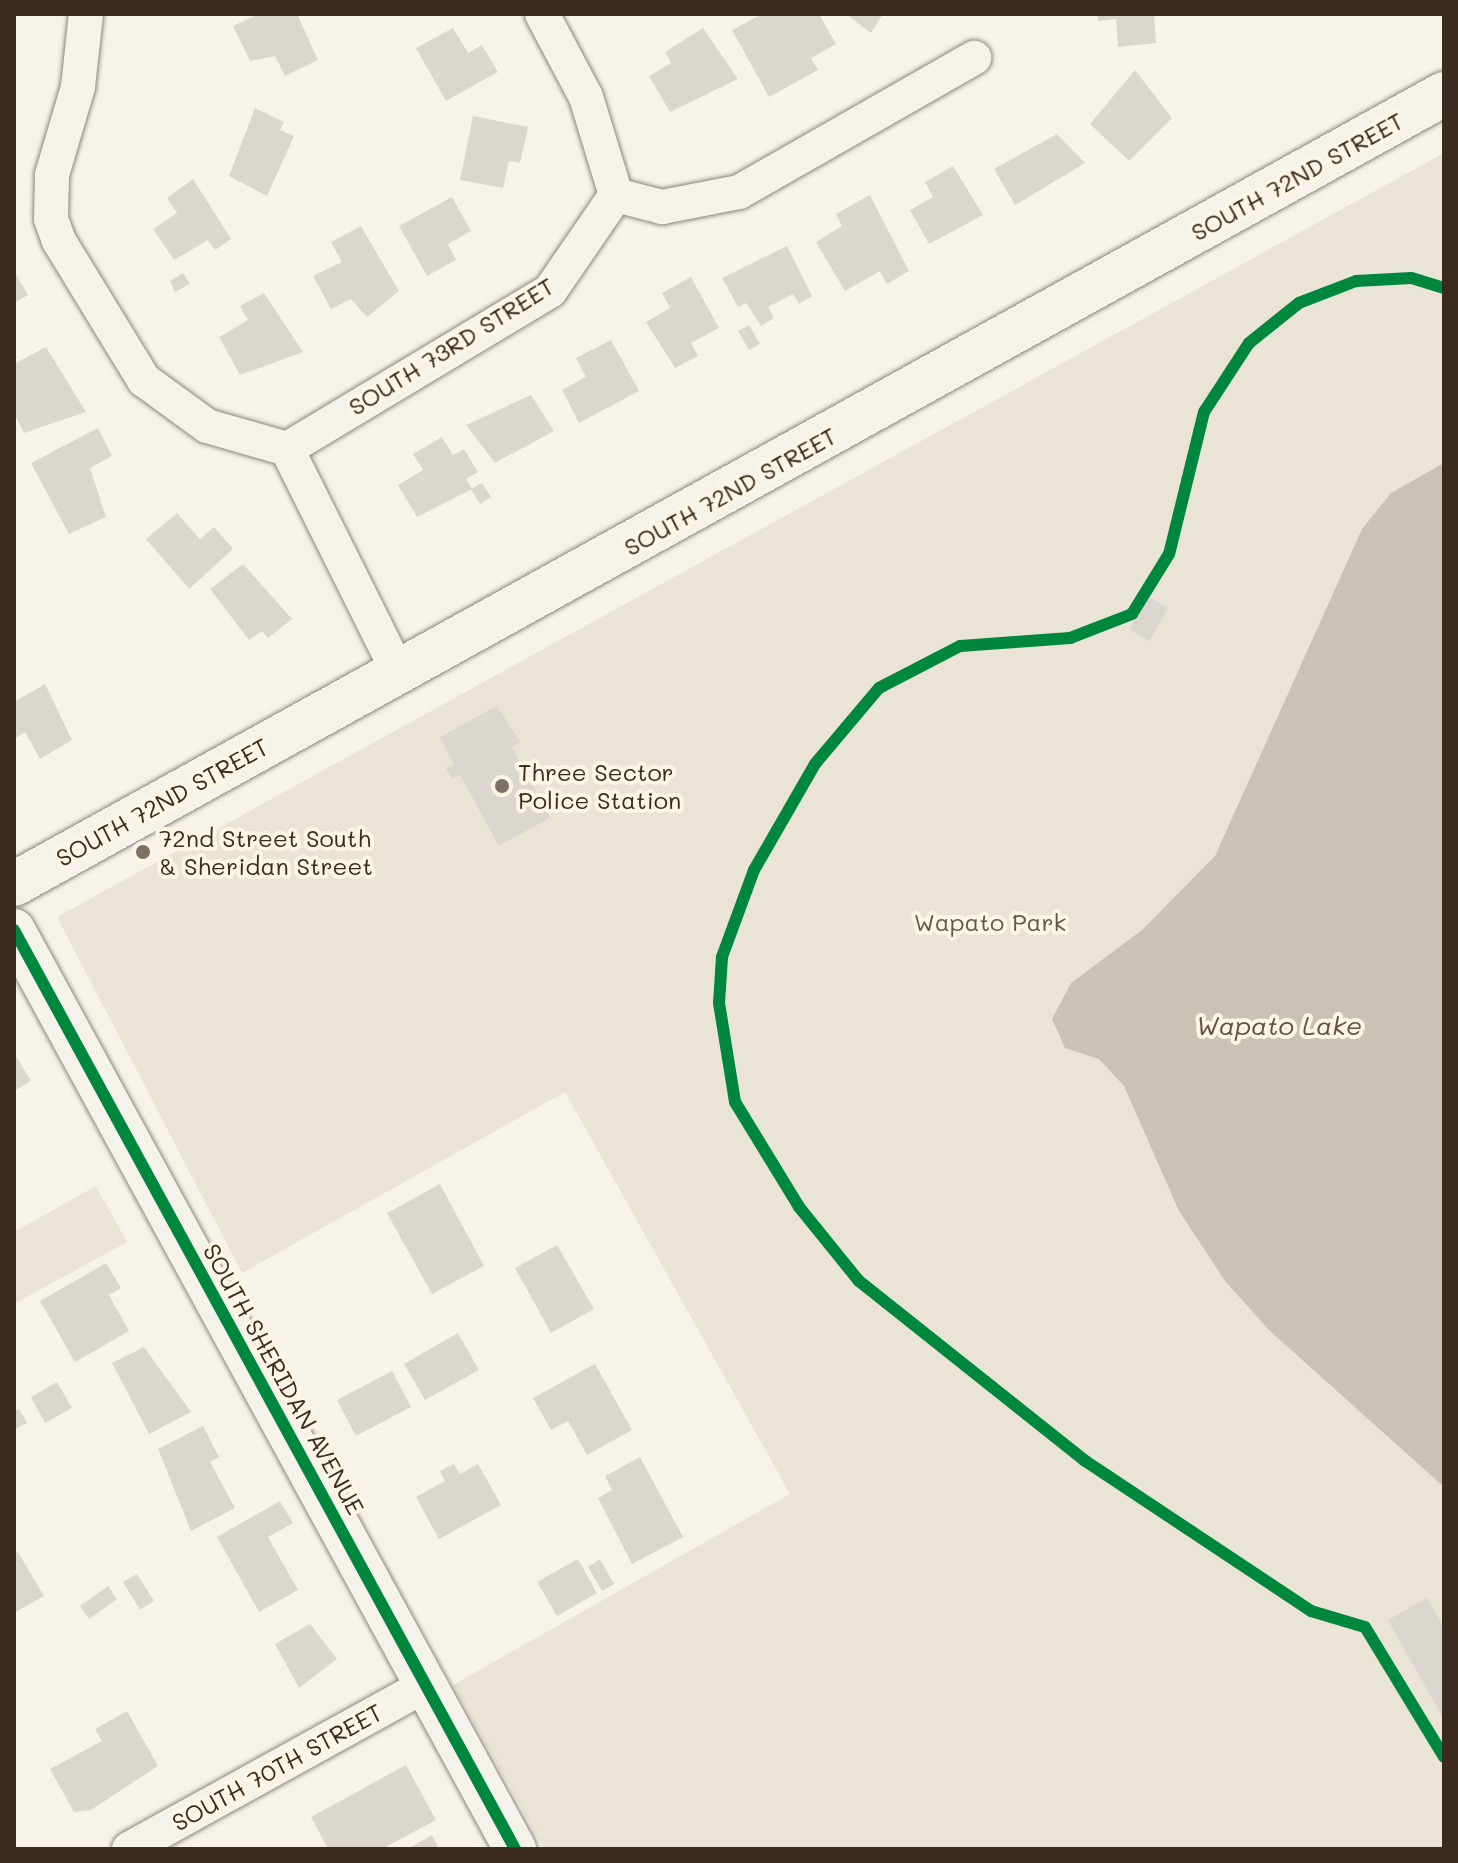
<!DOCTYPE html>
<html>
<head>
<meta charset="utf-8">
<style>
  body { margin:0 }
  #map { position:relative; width:1458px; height:1863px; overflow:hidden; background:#f7f3ea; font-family:Mali,sans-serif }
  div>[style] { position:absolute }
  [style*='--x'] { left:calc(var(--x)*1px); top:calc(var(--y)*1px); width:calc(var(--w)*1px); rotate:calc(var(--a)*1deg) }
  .green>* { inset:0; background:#eae4d7 }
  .water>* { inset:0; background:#cac2b5 }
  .building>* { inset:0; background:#dbd7d0 }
  .roads { filter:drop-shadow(0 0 2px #8b867f) drop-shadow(0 0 2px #8b867f) }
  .minor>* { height:34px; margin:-17px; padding:0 17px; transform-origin:17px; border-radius:17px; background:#f5f2ec }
  .tertiary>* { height:42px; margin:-21px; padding:0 21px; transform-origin:21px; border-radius:21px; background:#f5f2ec }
  .primary>* { height:44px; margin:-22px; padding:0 22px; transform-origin:22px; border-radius:22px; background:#f5f2ec }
  .cycleway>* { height:12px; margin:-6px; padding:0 6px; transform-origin:6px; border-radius:6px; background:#00873e }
  .dots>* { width:22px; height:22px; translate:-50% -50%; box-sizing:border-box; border:4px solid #fcf5e5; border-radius:50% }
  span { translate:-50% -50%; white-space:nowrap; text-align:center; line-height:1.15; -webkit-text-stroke:8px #fcf5e5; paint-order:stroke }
  .street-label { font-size:24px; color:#3b2a1e }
  .poi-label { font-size:24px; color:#3b2a1e }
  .left { translate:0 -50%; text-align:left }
  .park-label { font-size:24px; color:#645648 }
  .water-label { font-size:26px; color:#605144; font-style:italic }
  .frame { position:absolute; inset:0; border:16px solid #3b2a1e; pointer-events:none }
</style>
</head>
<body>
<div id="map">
  <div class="green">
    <i style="clip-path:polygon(1444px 153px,1444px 1849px,544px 1849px,453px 1685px,790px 1494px,565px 1092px,242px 1273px,57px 917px)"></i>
    <i style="clip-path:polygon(96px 1186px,127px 1242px,14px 1304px,14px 1232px)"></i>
  </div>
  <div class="water">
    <i style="clip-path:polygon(1444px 463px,1444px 1487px,1269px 1330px,1225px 1281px,1179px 1211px,1124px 1086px,1099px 1059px,1065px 1048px,1052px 1019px,1071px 983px,1142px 930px,1215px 856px,1362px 529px,1391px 493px)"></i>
  </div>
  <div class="building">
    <i style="clip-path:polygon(259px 14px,297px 14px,318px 60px,285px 76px,275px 56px,250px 61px,233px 26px)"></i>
    <i style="clip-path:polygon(762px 14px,819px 14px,836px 44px,811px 58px,818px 70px,769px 97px,732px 30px)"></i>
    <i style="clip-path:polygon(846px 14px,883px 14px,871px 33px)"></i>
    <i style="clip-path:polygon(1097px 14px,1154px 14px,1156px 43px,1118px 47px,1116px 19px,1098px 21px)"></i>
    <i style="clip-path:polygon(453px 28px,468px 53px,482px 45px,498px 72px,446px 101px,416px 48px)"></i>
    <i style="clip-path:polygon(703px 28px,738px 79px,670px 112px,649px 76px,671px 63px,665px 52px)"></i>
    <i style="clip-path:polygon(1135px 70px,1172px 118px,1129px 161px,1090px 124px)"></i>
    <i style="clip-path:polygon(255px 108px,284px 122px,280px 130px,294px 136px,267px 196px,229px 176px)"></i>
    <i style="clip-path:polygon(473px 116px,528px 127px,520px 163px,509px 161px,503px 188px,460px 180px)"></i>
    <i style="clip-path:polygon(1057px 134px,1085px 163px,1015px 205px,994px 169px)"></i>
    <i style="clip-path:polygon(953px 166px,983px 215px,929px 244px,910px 210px,933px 197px,925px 182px)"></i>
    <i style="clip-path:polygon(193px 179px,231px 239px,215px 250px,208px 240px,174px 260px,153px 229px,177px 213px,167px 198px)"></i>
    <i style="clip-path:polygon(870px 195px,909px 271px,887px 284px,880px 271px,845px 291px,816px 242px,842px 226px,836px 214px)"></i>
    <i style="clip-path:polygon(452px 197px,471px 231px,448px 244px,456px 260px,427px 276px,399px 226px)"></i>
    <i style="clip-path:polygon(361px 226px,399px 291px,367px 317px,351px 299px,331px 309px,313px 276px,342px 262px,331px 242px)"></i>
    <i style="clip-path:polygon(787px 246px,812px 296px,799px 304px,793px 294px,768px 307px,774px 318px,761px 326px,746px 303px,738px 307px,722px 278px)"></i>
    <i style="clip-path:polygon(14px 271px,28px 295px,14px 303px)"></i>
    <i style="clip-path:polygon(183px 273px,190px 284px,175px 292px,170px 281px)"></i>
    <i style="clip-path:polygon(691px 277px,719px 328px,691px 343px,698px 356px,675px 368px,646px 322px,670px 308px,662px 293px)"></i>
    <i style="clip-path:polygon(264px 293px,303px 352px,240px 375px,219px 337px,248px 320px,240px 306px)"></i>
    <i style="clip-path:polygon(749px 325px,760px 344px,749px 350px,738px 331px)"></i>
    <i style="clip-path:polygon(611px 340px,639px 391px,579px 423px,562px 390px,586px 377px,576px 358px)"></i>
    <i style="clip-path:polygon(46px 347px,86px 412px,24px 433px,14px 413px,14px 364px)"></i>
    <i style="clip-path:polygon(531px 395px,554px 431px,495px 463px,466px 425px)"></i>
    <i style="clip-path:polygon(98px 428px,112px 456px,90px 468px,106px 517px,69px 534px,31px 463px)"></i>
    <i style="clip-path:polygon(442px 437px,453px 455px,464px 449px,478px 472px,466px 479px,472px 489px,417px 517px,398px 485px,423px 470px,413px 454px)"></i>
    <i style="clip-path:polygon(482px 483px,491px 497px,480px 504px,471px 489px)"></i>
    <i style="clip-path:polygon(177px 513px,200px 539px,214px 527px,233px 549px,189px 589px,146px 539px)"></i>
    <i style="clip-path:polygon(243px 564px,292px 619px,268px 638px,262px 631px,249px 640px,210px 589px)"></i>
    <i style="clip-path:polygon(1147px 596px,1168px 608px,1150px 641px,1129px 629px)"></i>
    <i style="clip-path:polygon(45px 684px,72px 740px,40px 759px,25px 732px,14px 739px,14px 702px)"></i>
    <i style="clip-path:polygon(497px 706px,520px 742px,512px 747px,550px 818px,499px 846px,460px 775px,452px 779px,446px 768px,454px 764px,440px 737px)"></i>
    <i style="clip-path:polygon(14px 1053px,31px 1081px,14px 1091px)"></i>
    <i style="clip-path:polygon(440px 1184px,484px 1266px,432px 1294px,387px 1213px)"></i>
    <i style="clip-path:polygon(557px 1245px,594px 1309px,551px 1333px,515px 1268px)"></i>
    <i style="clip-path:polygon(106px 1263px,121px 1288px,109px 1295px,129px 1331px,75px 1362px,40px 1301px)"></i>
    <i style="clip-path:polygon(458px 1333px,479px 1370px,425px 1400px,404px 1364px)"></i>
    <i style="clip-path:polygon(144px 1347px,191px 1412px,149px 1434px,112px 1363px)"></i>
    <i style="clip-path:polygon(595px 1364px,632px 1430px,587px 1455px,568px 1421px,551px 1430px,533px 1398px)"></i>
    <i style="clip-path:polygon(392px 1371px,411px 1407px,356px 1436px,337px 1400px)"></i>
    <i style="clip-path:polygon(57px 1382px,72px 1408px,45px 1423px,31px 1397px)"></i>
    <i style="clip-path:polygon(19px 1409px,27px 1423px,15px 1429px,14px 1411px)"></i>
    <i style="clip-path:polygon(203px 1426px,219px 1457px,210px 1462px,235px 1508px,191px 1531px,158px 1449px)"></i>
    <i style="clip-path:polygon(640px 1457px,683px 1537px,632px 1564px,598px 1498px,612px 1490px,605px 1476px)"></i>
    <i style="clip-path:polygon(454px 1464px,460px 1474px,478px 1464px,501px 1505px,439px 1539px,416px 1497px,445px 1481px,440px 1471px)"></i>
    <i style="clip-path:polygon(280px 1501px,293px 1523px,268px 1537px,298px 1590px,259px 1612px,217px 1537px)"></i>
    <i style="clip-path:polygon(18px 1552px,44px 1596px,14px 1613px,14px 1554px)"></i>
    <i style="clip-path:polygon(578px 1559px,597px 1593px,557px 1616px,537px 1582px)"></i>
    <i style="clip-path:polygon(600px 1559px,614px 1584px,602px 1591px,588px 1567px)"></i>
    <i style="clip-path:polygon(137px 1574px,154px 1601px,140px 1610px,123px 1582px)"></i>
    <i style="clip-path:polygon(108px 1586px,117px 1599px,89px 1619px,80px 1606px)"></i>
    <i style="clip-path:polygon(1427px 1598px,1444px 1628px,1444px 1720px,1388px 1620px)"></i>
    <i style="clip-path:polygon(310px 1624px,337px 1659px,299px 1688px,275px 1644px)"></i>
    <i style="clip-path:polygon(127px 1711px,158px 1766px,91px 1810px,74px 1812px,50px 1769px,102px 1741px,95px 1729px)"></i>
    <i style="clip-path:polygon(406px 1765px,436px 1820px,382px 1849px,328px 1849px,311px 1817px)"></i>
    <i style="clip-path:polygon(432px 1835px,439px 1849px,407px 1849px)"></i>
  </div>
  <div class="roads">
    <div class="minor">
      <i style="--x:86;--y:14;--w:73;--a:96.3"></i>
      <i style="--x:78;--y:87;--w:92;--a:106.5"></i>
      <i style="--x:52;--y:175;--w:44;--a:91.3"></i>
      <i style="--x:51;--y:219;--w:23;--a:70"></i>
      <i style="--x:59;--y:241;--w:163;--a:58.6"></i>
      <i style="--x:144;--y:380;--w:78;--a:36.1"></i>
      <i style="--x:207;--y:426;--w:83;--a:16"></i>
      <i style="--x:542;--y:14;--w:94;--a:62.1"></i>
      <i style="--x:586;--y:97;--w:102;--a:73"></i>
      <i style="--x:616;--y:195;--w:48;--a:14.6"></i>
      <i style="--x:662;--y:207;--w:78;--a:-11"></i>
      <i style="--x:739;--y:192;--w:271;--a:-29.7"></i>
      <i style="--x:287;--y:449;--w:307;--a:-31"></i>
      <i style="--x:550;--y:291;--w:116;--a:-55.5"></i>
      <i style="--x:287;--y:449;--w:249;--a:63.5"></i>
      <i style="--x:129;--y:1849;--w:339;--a:-28.9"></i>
    </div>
    <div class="tertiary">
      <i style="--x:14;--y:930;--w:1047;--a:61.4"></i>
    </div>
    <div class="primary">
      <i style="--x:14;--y:884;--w:1634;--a:-28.92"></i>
    </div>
  </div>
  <div class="cycleway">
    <i style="--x:1444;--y:288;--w:34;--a:-163"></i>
    <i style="--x:1411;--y:278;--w:55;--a:176.9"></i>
    <i style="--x:1356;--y:281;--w:61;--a:158.9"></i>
    <i style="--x:1299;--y:303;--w:64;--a:141.3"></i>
    <i style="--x:1249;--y:343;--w:82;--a:123.1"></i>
    <i style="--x:1204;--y:412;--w:146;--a:103.8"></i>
    <i style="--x:1169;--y:554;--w:70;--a:121.7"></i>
    <i style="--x:1132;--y:614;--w:66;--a:158.8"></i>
    <i style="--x:1070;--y:638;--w:110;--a:175.8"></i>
    <i style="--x:960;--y:646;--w:91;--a:152.6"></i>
    <i style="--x:879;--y:688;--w:99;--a:130.1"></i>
    <i style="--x:815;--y:764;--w:122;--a:119.9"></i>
    <i style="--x:754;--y:870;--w:93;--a:110.2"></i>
    <i style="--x:722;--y:957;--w:46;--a:93.7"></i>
    <i style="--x:719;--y:1003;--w:100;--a:80.8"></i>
    <i style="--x:735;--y:1102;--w:123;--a:58.6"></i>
    <i style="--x:799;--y:1207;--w:95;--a:51"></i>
    <i style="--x:859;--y:1281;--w:288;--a:38.5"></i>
    <i style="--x:1084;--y:1460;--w:273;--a:33.6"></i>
    <i style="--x:1311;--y:1611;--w:56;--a:16.5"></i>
    <i style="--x:1365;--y:1627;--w:152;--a:58.7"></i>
    <i style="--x:14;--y:930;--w:1047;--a:61.4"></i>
  </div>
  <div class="dots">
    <i style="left:502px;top:786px;background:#7d7065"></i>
    <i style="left:143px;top:852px;background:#7d7065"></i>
  </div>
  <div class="street-label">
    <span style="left:1297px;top:176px;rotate:-29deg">SOUTH 72ND STREET</span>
    <span style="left:451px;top:346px;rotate:-32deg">SOUTH 73RD STREET</span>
    <span style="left:730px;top:491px;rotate:-29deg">SOUTH 72ND STREET</span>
    <span style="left:162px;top:802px;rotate:-29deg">SOUTH 72ND STREET</span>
    <span style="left:284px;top:1379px;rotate:61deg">SOUTH SHERIDAN AVENUE</span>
    <span style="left:277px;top:1767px;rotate:-29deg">SOUTH 70TH STREET</span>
  </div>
  <div class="poi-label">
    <span class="left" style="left:518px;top:786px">Three Sector<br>Police Station</span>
    <span class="left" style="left:159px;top:852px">72nd Street South<br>&amp; Sheridan Street</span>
  </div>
  <div class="park-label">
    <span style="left:990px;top:922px">Wapato Park</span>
  </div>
  <div class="water-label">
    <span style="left:1279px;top:1026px">Wapato Lake</span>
  </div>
  <div class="frame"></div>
</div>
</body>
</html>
